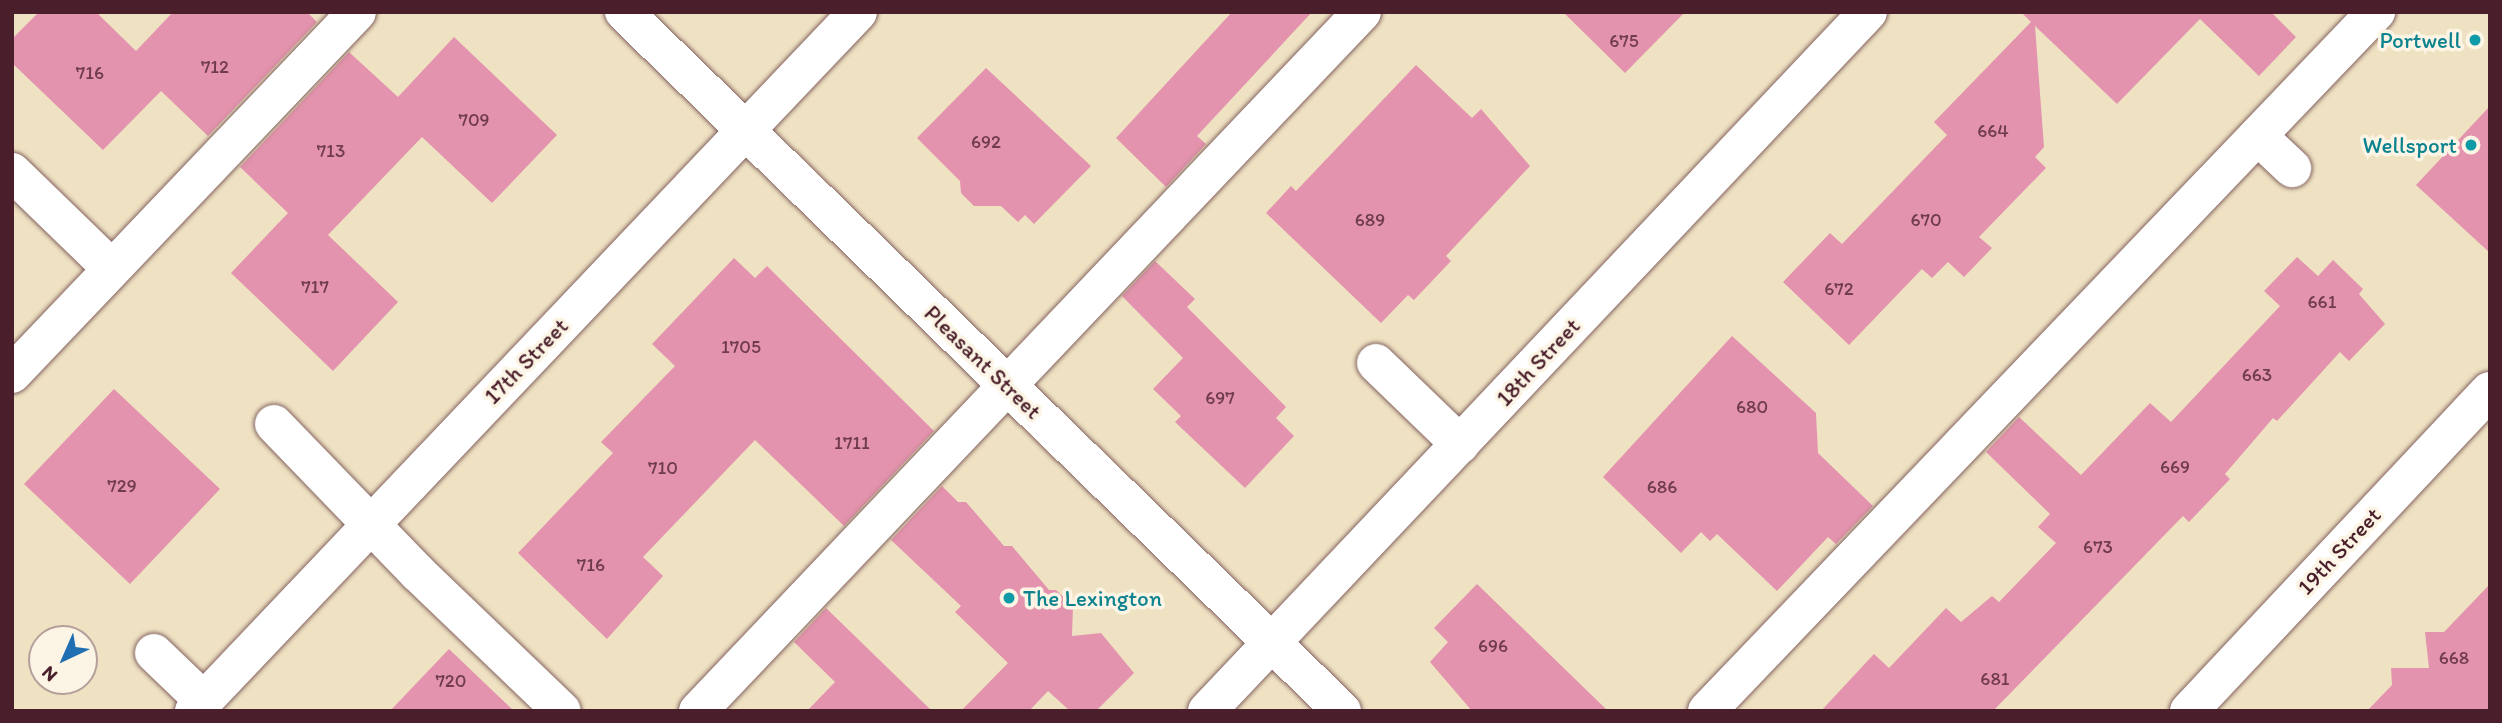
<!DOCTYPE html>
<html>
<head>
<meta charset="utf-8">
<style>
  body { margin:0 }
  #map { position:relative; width:2502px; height:723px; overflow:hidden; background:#efe2c3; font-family:Itim,sans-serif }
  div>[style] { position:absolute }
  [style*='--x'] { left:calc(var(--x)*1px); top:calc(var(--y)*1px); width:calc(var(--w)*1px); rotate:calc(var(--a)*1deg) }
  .building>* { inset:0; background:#e393ad }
  .roads { filter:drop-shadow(0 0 2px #846360) drop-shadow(0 0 2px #846360) }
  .minor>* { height:38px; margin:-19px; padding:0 19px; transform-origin:19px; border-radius:19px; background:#fff }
  .dots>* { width:19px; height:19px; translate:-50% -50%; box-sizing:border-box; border:4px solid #fcf5e5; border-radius:50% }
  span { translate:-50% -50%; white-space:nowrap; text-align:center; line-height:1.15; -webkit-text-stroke:7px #fcf5e5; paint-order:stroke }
  .number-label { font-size:19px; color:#703c4c }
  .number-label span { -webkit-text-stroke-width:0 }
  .culture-label { font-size:23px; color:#0d838f }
  .right { translate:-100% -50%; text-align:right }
  .left { translate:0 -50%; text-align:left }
  .street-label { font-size:23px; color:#4a1f2b }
  .frame { position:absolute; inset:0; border:14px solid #4a1f2b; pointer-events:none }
  .north { position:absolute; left:28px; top:625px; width:70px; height:70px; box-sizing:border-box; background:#fcf5e5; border:2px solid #b59f9b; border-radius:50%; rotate:224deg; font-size:19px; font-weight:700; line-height:28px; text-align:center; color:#4a1f2b }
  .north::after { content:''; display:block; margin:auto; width:24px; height:32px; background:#1f6fb2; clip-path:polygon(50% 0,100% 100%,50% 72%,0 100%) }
</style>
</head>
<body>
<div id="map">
  <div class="building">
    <i style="clip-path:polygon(39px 12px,96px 12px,136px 51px,173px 12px,307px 12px,317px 22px,208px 136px,161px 91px,103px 150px,12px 63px,12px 39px)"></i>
    <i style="clip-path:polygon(1232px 12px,1312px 12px,1197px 136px,1206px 144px,1166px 187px,1116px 138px)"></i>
    <i style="clip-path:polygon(1563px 12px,1685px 12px,1625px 73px)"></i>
    <i style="clip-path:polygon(2021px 12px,2271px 12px,2296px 37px,2259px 76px,2200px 19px,2117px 104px,2035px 26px,2044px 147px,2035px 157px,2046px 168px,1979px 237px,1992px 248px,1964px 277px,1948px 262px,1932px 278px,1922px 269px,1849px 345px,1783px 282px,1830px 233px,1842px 244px,1947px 135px,1934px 122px,2031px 22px)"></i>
    <i style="clip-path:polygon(454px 37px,557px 135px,492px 203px,422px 137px,328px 235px,398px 302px,333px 371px,231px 273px,288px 213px,240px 167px,349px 52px,398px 97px)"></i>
    <i style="clip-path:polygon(1416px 65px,1472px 118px,1481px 109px,1530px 166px,1446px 256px,1451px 261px,1414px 300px,1408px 295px,1381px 323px,1266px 213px,1291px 186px,1296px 191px)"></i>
    <i style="clip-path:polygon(986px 68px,1091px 166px,1034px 224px,1025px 215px,1018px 222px,1001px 206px,974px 206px,961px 193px,960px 181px,917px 138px)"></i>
    <i style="clip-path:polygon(2490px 106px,2490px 253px,2416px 185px)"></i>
    <i style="clip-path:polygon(2297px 257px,2318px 276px,2333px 260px,2363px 289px,2359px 294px,2385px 324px,2349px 361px,2340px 352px,2277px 421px,2273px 418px,2225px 474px,2230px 479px,2189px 522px,2183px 516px,1993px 711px,1821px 711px,1874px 654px,1889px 668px,1946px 608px,1961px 622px,1992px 596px,1999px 602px,2056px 543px,2038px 527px,2050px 514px,1986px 452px,2019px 417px,2081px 475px,2150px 403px,2171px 422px,2280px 306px,2264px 291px)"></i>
    <i style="clip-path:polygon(734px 258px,755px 278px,767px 266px,934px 431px,844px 526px,755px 440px,643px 557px,663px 576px,607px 639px,518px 553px,613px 453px,601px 442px,675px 366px,652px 344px)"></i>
    <i style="clip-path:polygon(1155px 261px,1195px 299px,1187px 307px,1286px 407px,1276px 418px,1294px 436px,1245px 488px,1175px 422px,1181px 416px,1153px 389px,1183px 358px,1122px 296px)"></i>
    <i style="clip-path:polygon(1732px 336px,1816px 413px,1818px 453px,1873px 506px,1836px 544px,1828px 537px,1777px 591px,1717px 534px,1710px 541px,1701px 532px,1681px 553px,1603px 477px)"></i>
    <i style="clip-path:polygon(114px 389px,220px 489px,130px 584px,24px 484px)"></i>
    <i style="clip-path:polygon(942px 486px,958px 502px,966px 502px,1004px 546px,1012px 546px,1049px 590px,1056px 590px,1073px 606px,1072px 636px,1101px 633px,1134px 673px,1096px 711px,1070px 711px,1048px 691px,1029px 711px,961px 711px,1008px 663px,955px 612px,961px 606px,891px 540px)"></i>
    <i style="clip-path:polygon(1477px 584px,1608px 711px,1472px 711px,1430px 662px,1448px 642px,1434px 628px)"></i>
    <i style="clip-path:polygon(2490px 584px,2490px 711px,2367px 711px,2392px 685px,2391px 668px,2429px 668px,2425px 632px,2444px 632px)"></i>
    <i style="clip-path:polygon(826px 608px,932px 711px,807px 711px,835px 682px,794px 642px)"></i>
    <i style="clip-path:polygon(449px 649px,514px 711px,390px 711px)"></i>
  </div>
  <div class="roads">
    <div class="minor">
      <i style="--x:624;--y:12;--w:1002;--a:44.23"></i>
      <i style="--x:2258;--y:136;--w:47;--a:43.3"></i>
      <i style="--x:12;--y:172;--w:139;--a:44.1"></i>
      <i style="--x:1376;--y:363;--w:117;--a:44"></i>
      <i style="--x:12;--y:374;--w:500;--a:-46.38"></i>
      <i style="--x:274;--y:424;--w:207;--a:46"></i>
      <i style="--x:418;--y:573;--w:199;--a:43.8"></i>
      <i style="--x:154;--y:653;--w:69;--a:43.8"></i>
      <i style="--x:194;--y:711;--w:964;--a:-46.47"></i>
      <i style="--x:698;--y:711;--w:964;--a:-46.47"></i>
      <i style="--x:1207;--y:711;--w:962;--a:-46.6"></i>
      <i style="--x:1707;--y:711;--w:968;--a:-46.26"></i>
      <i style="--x:2189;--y:711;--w:439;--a:-46.8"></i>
    </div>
  </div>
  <div class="dots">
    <i style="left:2475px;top:40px;background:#0f9aa8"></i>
    <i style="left:2471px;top:145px;background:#0f9aa8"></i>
    <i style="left:1009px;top:598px;background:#0f9aa8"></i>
  </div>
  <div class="number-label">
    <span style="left:1624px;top:41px">675</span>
    <span style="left:215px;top:67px">712</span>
    <span style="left:90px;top:73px">716</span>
    <span style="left:474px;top:120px">709</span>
    <span style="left:1993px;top:131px">664</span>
    <span style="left:986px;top:142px">692</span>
    <span style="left:331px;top:151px">713</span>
    <span style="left:1370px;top:220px">689</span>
    <span style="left:1926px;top:220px">670</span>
    <span style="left:315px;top:287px">717</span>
    <span style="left:1839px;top:289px">672</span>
    <span style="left:2322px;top:302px">661</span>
    <span style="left:741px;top:347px">1705</span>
    <span style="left:2257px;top:375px">663</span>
    <span style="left:1220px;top:398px">697</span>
    <span style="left:1752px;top:407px">680</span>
    <span style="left:852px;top:443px">1711</span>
    <span style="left:2175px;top:467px">669</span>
    <span style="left:663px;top:468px">710</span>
    <span style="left:122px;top:486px">729</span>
    <span style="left:1662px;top:487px">686</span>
    <span style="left:2098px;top:547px">673</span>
    <span style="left:591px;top:565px">716</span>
    <span style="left:1493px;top:646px">696</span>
    <span style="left:2454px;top:658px">668</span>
    <span style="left:1995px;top:679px">681</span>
    <span style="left:451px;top:681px">720</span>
  </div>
  <div class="culture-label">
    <span class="right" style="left:2461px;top:40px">Portwell</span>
    <span class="right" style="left:2457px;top:145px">Wellsport</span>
    <span class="left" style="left:1023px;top:598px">The Lexington</span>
  </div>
  <div class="street-label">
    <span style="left:526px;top:361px;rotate:-46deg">17th Street</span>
    <span style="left:983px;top:362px;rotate:44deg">Pleasant Street</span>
    <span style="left:1538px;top:362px;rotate:-47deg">18th Street</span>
    <span style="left:2339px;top:551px;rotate:-47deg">19th Street</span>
  </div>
  <div class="frame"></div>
  <div class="north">N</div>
</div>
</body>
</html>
